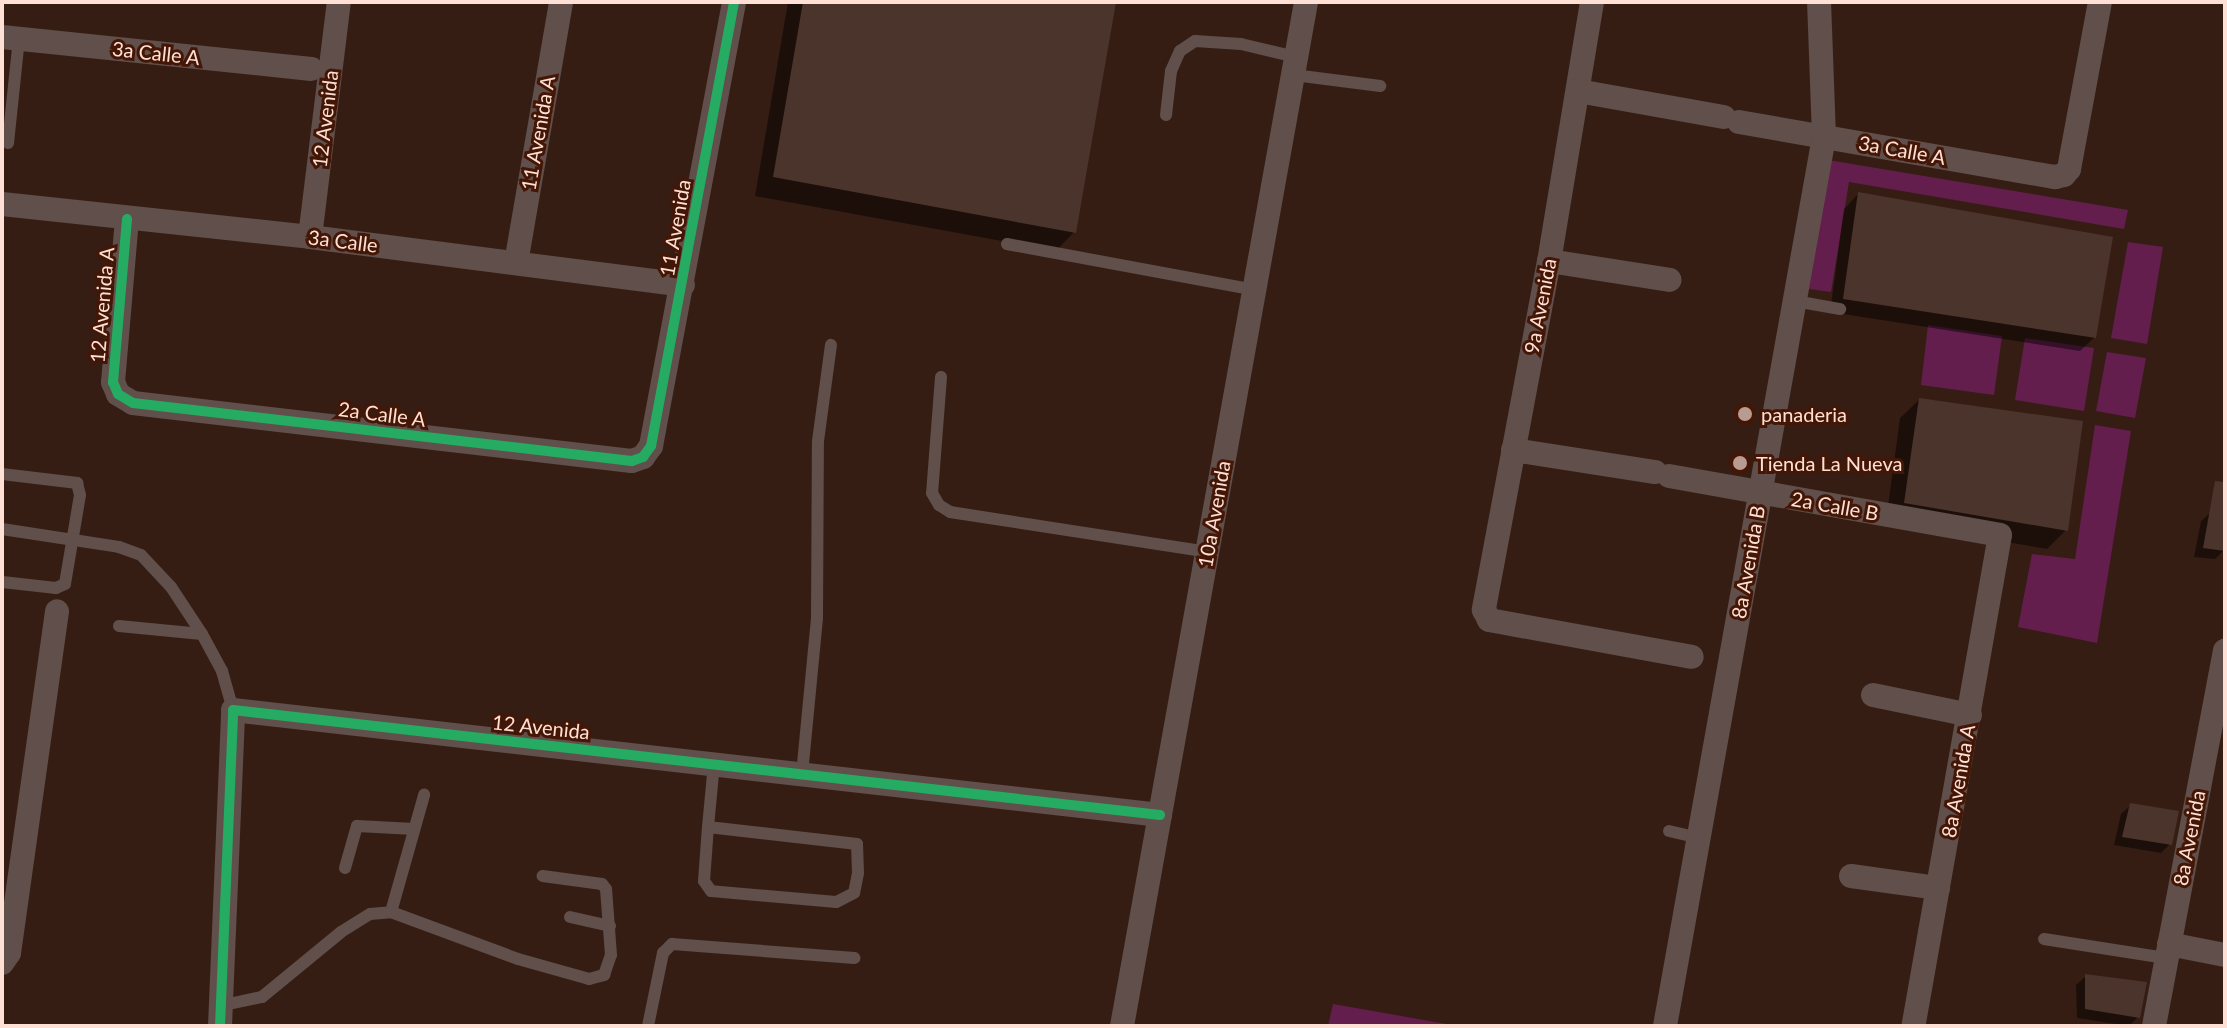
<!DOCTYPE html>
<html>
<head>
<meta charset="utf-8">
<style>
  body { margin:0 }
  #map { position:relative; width:2227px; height:1028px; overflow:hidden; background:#361d14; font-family:Lato,sans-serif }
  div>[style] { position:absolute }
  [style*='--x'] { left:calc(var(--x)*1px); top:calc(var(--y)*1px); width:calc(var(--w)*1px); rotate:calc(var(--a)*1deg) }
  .green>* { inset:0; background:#631e4e }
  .shadow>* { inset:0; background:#0007 }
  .building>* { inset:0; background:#4b342b }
  .lane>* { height:12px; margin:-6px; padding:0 6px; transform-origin:6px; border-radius:6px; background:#604f4a }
  .street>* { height:24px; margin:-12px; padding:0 12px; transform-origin:12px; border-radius:12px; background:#604f4a }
  .cycleway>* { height:10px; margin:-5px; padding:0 5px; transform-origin:5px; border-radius:5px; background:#26ab63 }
  .dots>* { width:22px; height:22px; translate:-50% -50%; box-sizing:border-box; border:4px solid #441606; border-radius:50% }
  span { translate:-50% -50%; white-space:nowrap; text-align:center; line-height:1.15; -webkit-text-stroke:6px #441606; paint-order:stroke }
  .street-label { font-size:20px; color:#ffe0d5 }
  .poi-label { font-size:20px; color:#ffe0d5 }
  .left { translate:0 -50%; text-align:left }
  .frame { position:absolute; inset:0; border:4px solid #ffe0d5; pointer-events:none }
</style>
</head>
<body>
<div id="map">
  <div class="green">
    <i style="clip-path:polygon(1822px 159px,2128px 210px,2124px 229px,1849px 182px,1831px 292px,1802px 288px)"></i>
    <i style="clip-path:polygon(2128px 242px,2163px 247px,2147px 344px,2111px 338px)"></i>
    <i style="clip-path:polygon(1928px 325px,2002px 336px,1994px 395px,1921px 385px)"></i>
    <i style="clip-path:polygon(2025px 338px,2094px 348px,2084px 411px,2015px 400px)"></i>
    <i style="clip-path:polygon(2107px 352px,2146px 358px,2135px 418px,2096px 411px)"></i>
    <i style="clip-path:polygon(2095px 425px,2131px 431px,2097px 643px,2018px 627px,2032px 554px,2075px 559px)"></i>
    <i style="clip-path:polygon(1333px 1004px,1458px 1026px,1328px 1026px)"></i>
  </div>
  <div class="shadow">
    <i style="clip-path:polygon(788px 2px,1114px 2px,1074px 232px,1056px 251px,755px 196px)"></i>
    <i style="clip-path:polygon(1858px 194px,2095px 337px,2080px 351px,1830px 312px,1844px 209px)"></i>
    <i style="clip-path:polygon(1919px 400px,2066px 530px,2047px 549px,1886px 521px,1900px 418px)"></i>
    <i style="clip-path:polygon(2211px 512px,2225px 513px,2224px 550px,2215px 559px,2194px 557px,2201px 521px)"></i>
    <i style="clip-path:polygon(2131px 805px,2170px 844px,2161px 853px,2114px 845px,2121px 814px)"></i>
    <i style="clip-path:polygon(2086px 976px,2138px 1017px,2129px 1026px,2077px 1018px,2076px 985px)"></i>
  </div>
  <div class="building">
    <i style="clip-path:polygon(803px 2px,1116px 2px,1076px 233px,773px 177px)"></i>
    <i style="clip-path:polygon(1858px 192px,2113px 237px,2096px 338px,1843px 299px)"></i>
    <i style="clip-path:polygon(1919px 398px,2083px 421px,2068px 531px,1904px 503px)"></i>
    <i style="clip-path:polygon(2215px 481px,2225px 482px,2225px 551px,2203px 548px)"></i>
    <i style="clip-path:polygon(2130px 803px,2179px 811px,2172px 845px,2122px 837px)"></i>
    <i style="clip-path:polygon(2085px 974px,2147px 982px,2140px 1018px,2085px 1009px)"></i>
  </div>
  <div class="lane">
    <i style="--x:1294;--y:75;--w:87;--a:7.3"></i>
    <i style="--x:1166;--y:115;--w:44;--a:-83.5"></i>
    <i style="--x:1171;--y:71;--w:22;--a:-66"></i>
    <i style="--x:1180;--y:51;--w:18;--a:-34"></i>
    <i style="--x:1195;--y:41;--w:46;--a:3.7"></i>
    <i style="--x:1241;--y:44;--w:57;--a:13.3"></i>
    <i style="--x:8;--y:143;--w:105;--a:-84"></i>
    <i style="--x:1007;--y:244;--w:252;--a:10.5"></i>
    <i style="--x:1795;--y:301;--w:46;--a:10.1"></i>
    <i style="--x:941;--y:377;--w:116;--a:94.4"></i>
    <i style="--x:932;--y:493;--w:14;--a:60"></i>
    <i style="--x:939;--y:505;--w:13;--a:32"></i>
    <i style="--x:950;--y:512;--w:261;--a:8.8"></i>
    <i style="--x:2;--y:474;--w:76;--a:6.8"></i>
    <i style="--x:77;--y:483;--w:12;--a:76"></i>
    <i style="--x:80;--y:495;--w:90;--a:99.6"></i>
    <i style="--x:65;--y:584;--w:10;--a:156"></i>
    <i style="--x:56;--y:588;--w:54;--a:-173.7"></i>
    <i style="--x:2;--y:529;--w:118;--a:8.7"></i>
    <i style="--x:119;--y:547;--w:23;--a:20"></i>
    <i style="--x:141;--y:555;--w:44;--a:46.8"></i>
    <i style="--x:171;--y:587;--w:56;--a:56.6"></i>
    <i style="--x:202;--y:634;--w:42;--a:61.6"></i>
    <i style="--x:222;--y:671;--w:41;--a:74.2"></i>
    <i style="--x:119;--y:626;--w:83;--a:5.5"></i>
    <i style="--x:802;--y:774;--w:157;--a:-84.5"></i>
    <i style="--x:817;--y:618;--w:177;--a:-89.7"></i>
    <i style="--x:818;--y:441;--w:97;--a:-82.3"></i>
    <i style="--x:708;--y:827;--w:150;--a:6.5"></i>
    <i style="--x:857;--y:844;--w:29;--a:88"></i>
    <i style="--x:858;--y:873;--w:20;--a:101"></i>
    <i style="--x:854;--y:893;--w:20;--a:153"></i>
    <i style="--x:836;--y:902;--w:125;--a:-175"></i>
    <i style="--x:711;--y:891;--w:12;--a:-125"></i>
    <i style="--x:704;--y:881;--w:54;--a:-85.8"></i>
    <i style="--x:708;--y:827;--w:63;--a:-84.6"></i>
    <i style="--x:1669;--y:831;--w:31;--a:13"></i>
    <i style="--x:345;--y:868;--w:44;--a:-74.1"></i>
    <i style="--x:357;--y:826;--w:57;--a:3"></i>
    <i style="--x:391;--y:912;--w:122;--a:-74.2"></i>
    <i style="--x:570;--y:917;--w:41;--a:12.7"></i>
    <i style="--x:2044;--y:939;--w:123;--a:8.9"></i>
    <i style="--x:224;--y:1005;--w:39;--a:-12"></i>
    <i style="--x:262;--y:997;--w:102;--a:-39.4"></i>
    <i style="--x:341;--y:932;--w:34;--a:-32"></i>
    <i style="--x:370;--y:914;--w:21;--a:-5"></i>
    <i style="--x:391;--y:912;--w:135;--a:20.3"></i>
    <i style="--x:518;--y:959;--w:74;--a:15.7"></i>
    <i style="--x:589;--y:979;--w:16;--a:-15"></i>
    <i style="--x:604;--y:975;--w:21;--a:-71"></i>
    <i style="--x:611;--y:955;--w:66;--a:-94.3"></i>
    <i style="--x:606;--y:889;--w:6;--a:-129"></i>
    <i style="--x:602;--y:884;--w:60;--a:-172.3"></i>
    <i style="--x:648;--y:1026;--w:75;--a:-78.4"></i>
    <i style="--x:663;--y:953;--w:13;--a:-45"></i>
    <i style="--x:672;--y:944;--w:183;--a:4.4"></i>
  </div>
  <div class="street">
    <i style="--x:1592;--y:2;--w:263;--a:99.4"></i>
    <i style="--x:1549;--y:261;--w:355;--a:100.6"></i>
    <i style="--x:1484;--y:610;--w:11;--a:63"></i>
    <i style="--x:1489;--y:620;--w:206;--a:10.3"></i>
    <i style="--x:2;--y:37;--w:311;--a:5.9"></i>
    <i style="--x:1578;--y:91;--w:148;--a:10.1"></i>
    <i style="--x:1739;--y:122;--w:321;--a:9.9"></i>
    <i style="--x:2055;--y:177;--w:9;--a:-13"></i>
    <i style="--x:2064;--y:175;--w:8;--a:-50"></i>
    <i style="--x:2069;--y:169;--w:170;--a:-79.5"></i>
    <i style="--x:2;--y:204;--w:310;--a:6.1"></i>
    <i style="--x:310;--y:237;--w:376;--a:7.3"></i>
    <i style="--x:127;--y:219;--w:164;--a:94.9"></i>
    <i style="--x:113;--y:382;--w:13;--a:67"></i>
    <i style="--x:118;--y:394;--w:17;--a:31"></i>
    <i style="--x:133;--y:403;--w:502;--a:6.63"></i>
    <i style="--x:632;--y:461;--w:12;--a:-20"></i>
    <i style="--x:643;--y:457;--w:14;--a:-54"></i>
    <i style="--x:651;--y:446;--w:452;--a:-79.4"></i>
    <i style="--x:310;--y:237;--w:237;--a:-83"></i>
    <i style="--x:1549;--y:261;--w:122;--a:8.9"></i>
    <i style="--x:516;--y:263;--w:265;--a:-80.2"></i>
    <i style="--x:1513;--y:450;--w:144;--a:8.8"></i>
    <i style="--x:1669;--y:476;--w:336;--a:10.1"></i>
    <i style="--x:2000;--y:535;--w:499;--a:100"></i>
    <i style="--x:1873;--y:695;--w:99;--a:11.7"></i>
    <i style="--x:1851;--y:876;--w:88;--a:7.9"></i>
    <i style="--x:2169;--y:944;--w:57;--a:11.1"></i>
    <i style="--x:2;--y:963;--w:12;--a:-55"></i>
    <i style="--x:9;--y:953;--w:345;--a:-82"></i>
    <i style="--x:220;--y:1026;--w:316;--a:-87.6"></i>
    <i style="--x:233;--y:710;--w:933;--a:6.46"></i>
    <i style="--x:1122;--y:1026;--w:1040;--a:-79.81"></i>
    <i style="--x:1665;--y:1026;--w:903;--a:-79.86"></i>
    <i style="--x:1824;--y:137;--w:135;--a:-92.1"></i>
    <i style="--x:2154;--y:1026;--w:382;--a:-79.3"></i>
  </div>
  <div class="cycleway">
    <i style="--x:127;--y:219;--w:164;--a:94.9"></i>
    <i style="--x:113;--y:382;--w:13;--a:67"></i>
    <i style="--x:118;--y:394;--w:17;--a:31"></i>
    <i style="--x:133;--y:403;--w:502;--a:6.63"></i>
    <i style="--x:632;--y:461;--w:12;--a:-20"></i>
    <i style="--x:643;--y:457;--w:14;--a:-54"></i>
    <i style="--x:651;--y:446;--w:452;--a:-79.4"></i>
    <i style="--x:220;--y:1026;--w:316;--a:-87.6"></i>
    <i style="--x:233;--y:710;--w:933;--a:6.46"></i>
  </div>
  <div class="dots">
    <i style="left:1745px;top:414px;background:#b99c91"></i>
    <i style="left:1740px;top:463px;background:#b99c91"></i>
  </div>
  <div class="street-label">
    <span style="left:156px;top:53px;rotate:6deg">3a Calle A</span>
    <span style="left:325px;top:119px;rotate:-83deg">12 Avenida</span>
    <span style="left:538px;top:133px;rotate:-80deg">11 Avenida A</span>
    <span style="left:1902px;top:150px;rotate:10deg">3a Calle A</span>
    <span style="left:675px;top:228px;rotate:-80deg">11 Avenida</span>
    <span style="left:343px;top:241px;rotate:7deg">3a Calle</span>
    <span style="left:102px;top:305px;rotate:-85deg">12 Avenida A</span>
    <span style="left:1540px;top:306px;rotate:-79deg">9a Avenida</span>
    <span style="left:382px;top:414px;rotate:7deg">2a Calle A</span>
    <span style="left:1835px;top:506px;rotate:10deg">2a Calle B</span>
    <span style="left:1214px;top:514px;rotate:-80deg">10a Avenida</span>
    <span style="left:1748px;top:562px;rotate:-80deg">8a Avenida B</span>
    <span style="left:541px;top:727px;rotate:6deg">12 Avenida</span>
    <span style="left:1958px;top:781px;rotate:-80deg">8a Avenida A</span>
    <span style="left:2189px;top:838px;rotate:-79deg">8a Avenida</span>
  </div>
  <div class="poi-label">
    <span class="left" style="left:1761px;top:414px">panaderia</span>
    <span class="left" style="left:1756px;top:463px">Tienda La Nueva</span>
  </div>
  <div class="frame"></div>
</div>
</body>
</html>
